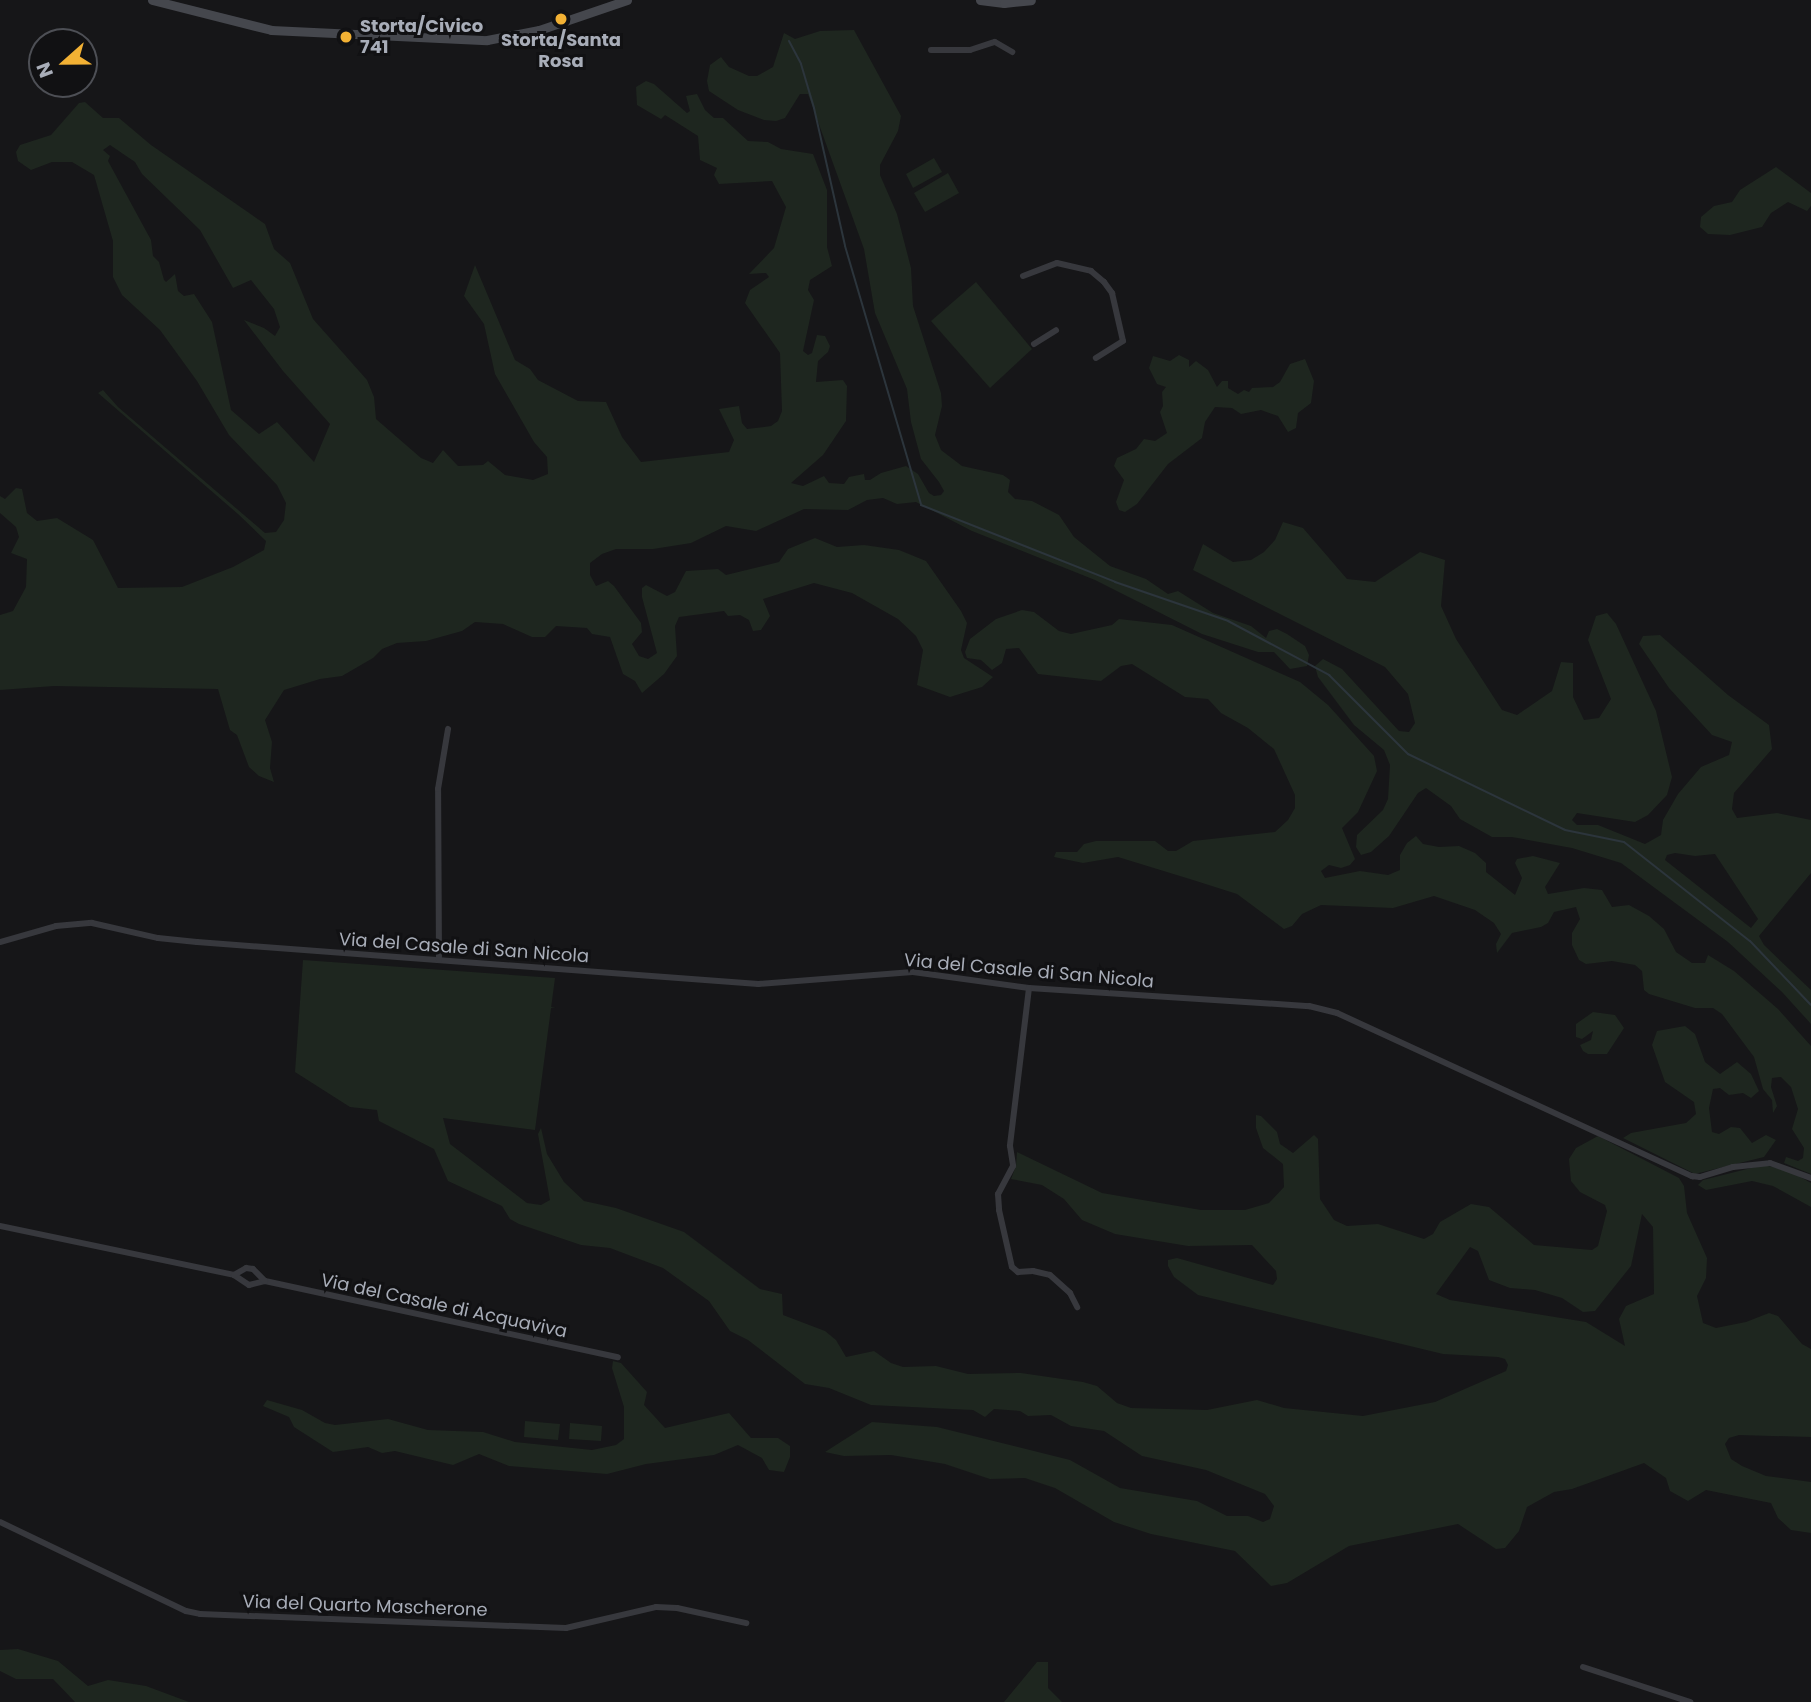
<!DOCTYPE html>
<html>
<head>
<meta charset="utf-8">
<style>
  body { margin:0 }
  #map { position:relative; width:1811px; height:1702px; overflow:hidden; background:#161618; font-family:Poppins,sans-serif }
  div>[style] { position:absolute }
  [style*='--x'] { left:calc(var(--x)*1px); top:calc(var(--y)*1px); width:calc(var(--w)*1px); rotate:calc(var(--a)*1deg) }
  .green>* { inset:0; background:#1e261f }
  .stream>* { height:2px; margin:-1px; padding:0 1px; transform-origin:1px; border-radius:1px; background:#2c353c }
  .minor>* { height:6px; margin:-3px; padding:0 3px; transform-origin:3px; border-radius:3px; background:#37383d }
  .secondary>* { height:9px; margin:-4.5px; padding:0 4.5px; transform-origin:4.5px; border-radius:4.5px; background:#45474d }
  .dots>* { width:19px; height:19px; translate:-50% -50%; box-sizing:border-box; border:4px solid #111113; border-radius:50% }
  span { translate:-50% -50%; white-space:nowrap; text-align:center; line-height:1.15; -webkit-text-stroke:6px #111113; paint-order:stroke }
  .poi-label { font-size:18px; color:#a8adb8; font-weight:700 }
  .left { translate:0 -50%; text-align:left }
  .street-label { font-size:18px; color:#a8adb8 }
  .north { position:absolute; left:28px; top:28px; width:70px; height:70px; box-sizing:border-box; background:#111113; border:2px solid #4d4f55; border-radius:50%; rotate:249deg; font-size:19px; font-weight:700; line-height:28px; text-align:center; color:#a8adb8 }
  .north::after { content:''; display:block; margin:auto; width:24px; height:32px; background:#f2b134; clip-path:polygon(50% 0,100% 100%,50% 72%,0 100%) }
</style>
</head>
<body>
<div id="map">
  <div class="green">
    <i style="clip-path:polygon(evenodd,854px 30px,901px 116px,898px 131px,880px 165px,880px 175px,897px 214px,911px 268px,913px 306px,941px 393px,942px 406px,935px 435px,941px 450px,962px 466px,1003px 475px,1010px 480px,1008px 492px,1015px 499px,1032px 501px,1059px 515px,1074px 537px,1110px 566px,1146px 579px,1168px 594px,1178px 591px,1213px 613px,1251px 626px,1266px 638px,1269px 631px,1277px 629px,1287px 634px,1305px 646px,1309px 655px,1307px 666px,1290px 669px,1274px 652px,1258px 652px,1202px 634px,1095px 580px,972px 531px,916px 502px,897px 504px,883px 498px,867px 500px,848px 510px,804px 509px,756px 531px,726px 526px,691px 543px,653px 549px,616px 549px,602px 554px,590px 563px,590px 575px,596px 586px,608px 581px,614px 586px,641px 623px,642px 632px,632px 644px,639px 656px,648px 659px,657px 653px,642px 597px,642px 588px,646px 585px,667px 596px,675px 592px,686px 571px,718px 569px,726px 575px,779px 562px,788px 549px,815px 538px,837px 547px,864px 545px,899px 550px,926px 561px,961px 611px,967px 623px,961px 650px,964px 658px,993px 677px,982px 687px,950px 697px,917px 685px,923px 650px,916px 636px,898px 619px,852px 593px,814px 583px,763px 599px,770px 616px,761px 630px,753px 631px,749px 620px,740px 615px,728px 616px,724px 611px,679px 617px,675px 626px,677px 656px,664px 674px,642px 693px,635px 681px,623px 674px,610px 637px,592px 634px,587px 628px,556px 626px,545px 637px,532px 637px,503px 624px,475px 622px,462px 631px,426px 641px,397px 643px,382px 649px,373px 658px,342px 676px,320px 679px,284px 690px,265px 720px,272px 742px,270px 768px,274px 782px,259px 776px,249px 767px,237px 735px,230px 730px,218px 689px,54px 686px,0 690px,0 615px,13px 611px,26px 587px,27px 559px,11px 553px,19px 537px,16px 527px,0 513px,0 496px,5px 499px,16px 488px,22px 489px,27px 513px,37px 521px,57px 518px,93px 540px,118px 588px,182px 587px,233px 567px,264px 550px,266px 541px,238px 514px,98px 393px,103px 390px,118px 407px,265px 533px,276px 532px,284px 520px,286px 503px,277px 485px,229px 435px,197px 381px,160px 330px,122px 295px,113px 277px,113px 241px,94px 175px,72px 162px,52px 162px,31px 170px,18px 161px,16px 152px,20px 145px,51px 135px,79px 103px,85px 102px,103px 118px,119px 118px,151px 145px,265px 224px,274px 249px,290px 263px,313px 319px,367px 380px,374px 397px,376px 419px,421px 458px,433px 463px,443px 450px,458px 466px,483px 465px,488px 461px,505px 475px,533px 480px,548px 474px,547px 457px,534px 442px,495px 374px,484px 324px,464px 296px,475px 265px,515px 360px,530px 369px,538px 380px,578px 401px,606px 402px,622px 437px,641px 462px,729px 452px,734px 440px,719px 409px,739px 406px,742px 423px,747px 429px,771px 426px,778px 421px,782px 411px,780px 353px,745px 303px,750px 290px,769px 277px,766px 273px,749px 274px,774px 248px,786px 207px,772px 181px,719px 184px,714px 175px,717px 168px,700px 160px,698px 136px,665px 115px,661px 119px,637px 105px,636px 87px,646px 81px,654px 84px,687px 113px,690px 111px,686px 96px,697px 94px,705px 110px,714px 118px,723px 118px,748px 141px,768px 142px,781px 149px,813px 154px,827px 190px,827px 247px,832px 266px,810px 280px,808px 290px,814px 300px,803px 351px,808px 355px,812px 353px,817px 335px,825px 336px,830px 346px,828px 352px,818px 361px,816px 382px,843px 380px,847px 386px,846px 421px,823px 455px,791px 483px,803px 486px,824px 476px,829px 483px,844px 484px,849px 477px,864px 474px,865px 480px,870px 480px,881px 473px,906px 466px,918px 474px,929px 493px,934px 496px,941px 495px,944px 491px,939px 482px,921px 459px,911px 422px,907px 389px,875px 313px,864px 249px,808px 94px,800px 94px,785px 118px,776px 121px,764px 120px,738px 110px,709px 91px,707px 81px,710px 65px,721px 57px,729px 67px,749px 76px,757px 76px,773px 67px,784px 33px,795px 39px,820px 31px,854px 30px,110px 145px,135px 162px,142px 174px,200px 230px,233px 288px,251px 280px,274px 309px,280px 327px,275px 336px,264px 328px,244px 320px,283px 371px,330px 424px,314px 462px,277px 422px,259px 434px,231px 410px,212px 322px,194px 294px,184px 296px,178px 291px,175px 274px,166px 282px,164px 280px,159px 262px,153px 256px,151px 240px,108px 161px,110px 156px,103px 150px,110px 145px)"></i>
    <i style="clip-path:polygon(934px 158px,942px 172px,913px 188px,906px 174px)"></i>
    <i style="clip-path:polygon(1776px 167px,1811px 193px,1811px 206px,1807px 211px,1788px 202px,1771px 213px,1762px 227px,1730px 235px,1708px 234px,1700px 227px,1701px 217px,1714px 206px,1732px 202px,1740px 190px)"></i>
    <i style="clip-path:polygon(948px 173px,959px 193px,925px 212px,914px 193px)"></i>
    <i style="clip-path:polygon(976px 282px,1032px 349px,990px 388px,931px 321px)"></i>
    <i style="clip-path:polygon(1179px 355px,1189px 360px,1189px 367px,1196px 361px,1208px 370px,1217px 387px,1222px 381px,1228px 381px,1228px 388px,1238px 394px,1244px 390px,1249px 392px,1252px 388px,1273px 387px,1280px 382px,1290px 364px,1305px 359px,1314px 381px,1311px 403px,1298px 413px,1296px 428px,1288px 432px,1278px 416px,1261px 410px,1241px 414px,1232px 408px,1215px 407px,1205px 422px,1202px 438px,1168px 464px,1137px 504px,1125px 512px,1119px 510px,1116px 502px,1124px 480px,1114px 466px,1117px 458px,1136px 449px,1144px 439px,1155px 441px,1167px 433px,1160px 412px,1163px 406px,1162px 392px,1166px 387px,1157px 384px,1149px 368px,1153px 356px,1170px 361px)"></i>
    <i style="clip-path:polygon(evenodd,1283px 522px,1303px 528px,1347px 579px,1375px 582px,1420px 552px,1445px 560px,1441px 606px,1456px 639px,1502px 710px,1517px 715px,1552px 691px,1561px 662px,1573px 663px,1573px 697px,1584px 720px,1599px 718px,1611px 699px,1588px 640px,1596px 616px,1607px 613px,1616px 624px,1656px 711px,1672px 777px,1667px 795px,1648px 815px,1635px 822px,1577px 813px,1572px 820px,1577px 825px,1598px 825px,1645px 844px,1661px 835px,1663px 820px,1678px 794px,1701px 767px,1729px 755px,1732px 742px,1712px 735px,1669px 688px,1639px 644px,1643px 636px,1660px 635px,1728px 695px,1769px 725px,1772px 749px,1734px 793px,1732px 809px,1737px 818px,1777px 813px,1811px 820px,1811px 873px,1759px 936px,1764px 945px,1811px 990px,1811px 1024px,1782px 992px,1728px 942px,1621px 863px,1572px 848px,1512px 837px,1492px 837px,1460px 819px,1451px 806px,1426px 788px,1418px 793px,1389px 836px,1371px 852px,1361px 855px,1356px 847px,1357px 835px,1383px 810px,1388px 799px,1390px 765px,1384px 750px,1354px 725px,1318px 677px,1315px 666px,1323px 659px,1342px 669px,1399px 731px,1409px 732px,1415px 723px,1408px 694px,1385px 667px,1193px 570px,1203px 544px,1233px 562px,1251px 560px,1264px 552px,1275px 540px,1283px 522px,1675px 853px,1695px 856px,1715px 854px,1758px 919px,1751px 928px,1665px 860px,1667px 855px,1675px 853px)"></i>
    <i style="clip-path:polygon(1022px 610px,1034px 612px,1059px 631px,1071px 634px,1112px 625px,1119px 619px,1172px 625px,1300px 682px,1328px 705px,1374px 756px,1377px 771px,1358px 812px,1342px 828px,1355px 859px,1350px 865px,1341px 868px,1329px 865px,1321px 871px,1325px 878px,1360px 871px,1388px 875px,1400px 870px,1400px 855px,1407px 843px,1416px 836px,1423px 844px,1439px 847px,1459px 846px,1475px 853px,1486px 863px,1486px 872px,1515px 895px,1522px 878px,1515px 863px,1517px 859px,1533px 856px,1560px 863px,1545px 887px,1548px 894px,1584px 888px,1602px 890px,1612px 907px,1629px 905px,1649px 916px,1664px 929px,1676px 952px,1692px 963px,1705px 963px,1708px 955px,1734px 971px,1778px 1009px,1811px 1046px,1811px 1174px,1784px 1163px,1786px 1157px,1798px 1161px,1803px 1158px,1804px 1148px,1792px 1129px,1798px 1109px,1791px 1087px,1781px 1077px,1772px 1078px,1771px 1087px,1777px 1106px,1773px 1113px,1772px 1100px,1763px 1089px,1754px 1057px,1722px 1014px,1713px 1008px,1695px 1008px,1649px 994px,1644px 990px,1642px 971px,1635px 965px,1612px 961px,1586px 964px,1579px 960px,1572px 945px,1572px 933px,1580px 919px,1576px 907px,1554px 912px,1548px 923px,1541px 927px,1512px 933px,1497px 953px,1496px 944px,1501px 934px,1494px 923px,1475px 910px,1434px 896px,1393px 908px,1321px 905px,1302px 914px,1292px 926px,1284px 929px,1237px 894px,1193px 880px,1118px 857px,1083px 863px,1054px 857px,1056px 852px,1077px 852px,1084px 844px,1096px 841px,1155px 841px,1168px 851px,1176px 851px,1193px 841px,1275px 832px,1288px 820px,1295px 808px,1295px 795px,1274px 749px,1248px 728px,1221px 713px,1208px 699px,1185px 697px,1132px 664px,1121px 666px,1101px 681px,1038px 674px,1019px 648px,1006px 649px,1002px 663px,992px 670px,981px 660px,967px 658px,965px 652px,970px 639px,996px 619px)"></i>
    <i style="clip-path:polygon(evenodd,303px 960px,555px 978px,535px 1130px,443px 1118px,450px 1144px,527px 1203px,541px 1205px,550px 1200px,538px 1134px,541px 1128px,547px 1154px,564px 1182px,584px 1201px,616px 1208px,684px 1232px,760px 1289px,782px 1294px,783px 1315px,825px 1331px,836px 1340px,846px 1357px,874px 1351px,891px 1363px,903px 1367px,936px 1366px,968px 1374px,1021px 1373px,1083px 1382px,1097px 1386px,1117px 1403px,1131px 1408px,1207px 1410px,1257px 1400px,1284px 1408px,1363px 1416px,1435px 1402px,1506px 1371px,1508px 1365px,1505px 1359px,1498px 1357px,1443px 1354px,1198px 1295px,1174px 1277px,1168px 1266px,1168px 1260px,1177px 1258px,1273px 1285px,1277px 1279px,1276px 1271px,1252px 1245px,1188px 1246px,1115px 1234px,1082px 1220px,1064px 1199px,1042px 1185px,1011px 1179px,1016px 1166px,1017px 1152px,1102px 1193px,1201px 1210px,1245px 1210px,1269px 1203px,1284px 1187px,1283px 1164px,1263px 1148px,1256px 1128px,1256px 1115px,1261px 1116px,1277px 1132px,1280px 1144px,1293px 1153px,1314px 1135px,1318px 1139px,1320px 1199px,1334px 1220px,1347px 1226px,1378px 1224px,1424px 1239px,1433px 1234px,1440px 1222px,1471px 1204px,1489px 1207px,1534px 1245px,1592px 1250px,1598px 1246px,1607px 1211px,1605px 1205px,1580px 1192px,1571px 1181px,1569px 1159px,1576px 1148px,1598px 1136px,1679px 1178px,1684px 1186px,1687px 1213px,1707px 1258px,1706px 1278px,1697px 1296px,1703px 1323px,1716px 1328px,1746px 1322px,1769px 1313px,1778px 1316px,1802px 1344px,1811px 1349px,1811px 1437px,1739px 1435px,1729px 1438px,1725px 1444px,1731px 1459px,1742px 1466px,1766px 1476px,1811px 1482px,1811px 1533px,1791px 1530px,1778px 1518px,1771px 1503px,1706px 1490px,1688px 1501px,1670px 1491px,1666px 1478px,1644px 1463px,1572px 1489px,1554px 1492px,1527px 1507px,1519px 1531px,1505px 1548px,1496px 1549px,1458px 1524px,1349px 1546px,1287px 1583px,1271px 1586px,1235px 1551px,1151px 1534px,1114px 1522px,1055px 1488px,1025px 1478px,990px 1479px,945px 1464px,891px 1455px,844px 1456px,825px 1452px,872px 1422px,937px 1427px,1070px 1460px,1120px 1488px,1197px 1501px,1227px 1516px,1248px 1516px,1263px 1522px,1270px 1519px,1274px 1506px,1265px 1494px,1206px 1470px,1142px 1456px,1104px 1431px,1071px 1426px,1051px 1415px,1028px 1416px,1020px 1411px,994px 1409px,985px 1417px,973px 1410px,871px 1405px,829px 1388px,805px 1384px,748px 1340px,730px 1331px,709px 1301px,663px 1268px,610px 1248px,581px 1245px,519px 1224px,510px 1219px,502px 1206px,448px 1181px,434px 1149px,379px 1121px,377px 1110px,350px 1107px,295px 1072px,303px 960px,1642px 1214px,1653px 1227px,1654px 1294px,1626px 1306px,1619px 1319px,1625px 1346px,1586px 1322px,1450px 1300px,1436px 1294px,1470px 1247px,1478px 1251px,1489px 1280px,1510px 1288px,1535px 1290px,1562px 1298px,1583px 1312px,1595px 1311px,1631px 1266px,1642px 1214px)"></i>
    <i style="clip-path:polygon(1593px 1012px,1615px 1015px,1624px 1028px,1607px 1054px,1588px 1054px,1583px 1051px,1580px 1045px,1591px 1040px,1593px 1031px,1582px 1039px,1576px 1037px,1576px 1024px)"></i>
    <i style="clip-path:polygon(1685px 1026px,1695px 1034px,1705px 1062px,1720px 1074px,1737px 1062px,1751px 1074px,1759px 1091px,1751px 1098px,1743px 1093px,1729px 1095px,1720px 1088px,1713px 1089px,1709px 1108px,1712px 1132px,1719px 1134px,1731px 1127px,1740px 1128px,1752px 1143px,1766px 1135px,1776px 1140px,1764px 1157px,1695px 1174px,1623px 1138px,1631px 1133px,1686px 1123px,1696px 1114px,1694px 1102px,1665px 1082px,1652px 1045px,1657px 1031px)"></i>
    <i style="clip-path:polygon(1763px 1165px,1788px 1170px,1811px 1183px,1811px 1207px,1773px 1186px,1752px 1181px,1706px 1190px,1698px 1185px,1703px 1180px)"></i>
    <i style="clip-path:polygon(613px 1361px,621px 1363px,647px 1392px,644px 1405px,665px 1428px,729px 1413px,751px 1438px,778px 1438px,790px 1446px,790px 1457px,784px 1472px,769px 1470px,762px 1458px,738px 1445px,714px 1455px,646px 1464px,607px 1474px,509px 1466px,479px 1454px,453px 1465px,395px 1451px,382px 1453px,368px 1447px,333px 1452px,294px 1427px,289px 1417px,263px 1406px,267px 1400px,302px 1410px,325px 1423px,335px 1425px,388px 1419px,428px 1430px,483px 1432px,515px 1442px,592px 1450px,616px 1445px,624px 1439px,624px 1407px,612px 1368px)"></i>
    <i style="clip-path:polygon(525px 1421px,560px 1424px,558px 1440px,524px 1437px)"></i>
    <i style="clip-path:polygon(570px 1423px,602px 1426px,601px 1441px,569px 1439px)"></i>
    <i style="clip-path:polygon(18px 1649px,58px 1661px,88px 1686px,108px 1680px,146px 1686px,189px 1702px,75px 1702px,53px 1679px,16px 1679px,0 1671px,0 1650px)"></i>
    <i style="clip-path:polygon(1037px 1662px,1048px 1662px,1048px 1688px,1062px 1702px,1004px 1702px)"></i>
  </div>
  <div class="stream">
    <i style="--x:789;--y:41;--w:26;--a:62"></i>
    <i style="--x:801;--y:64;--w:46;--a:73.5"></i>
    <i style="--x:814;--y:108;--w:141;--a:77.3"></i>
    <i style="--x:845;--y:246;--w:270;--a:73.6"></i>
    <i style="--x:921;--y:505;--w:209;--a:21.6"></i>
    <i style="--x:1115;--y:582;--w:120;--a:19"></i>
    <i style="--x:1228;--y:621;--w:115;--a:28.1"></i>
    <i style="--x:1329;--y:675;--w:112;--a:45"></i>
    <i style="--x:1408;--y:754;--w:174;--a:25.8"></i>
    <i style="--x:1565;--y:830;--w:60;--a:11.5"></i>
    <i style="--x:1624;--y:842;--w:160;--a:38.2"></i>
    <i style="--x:1750;--y:941;--w:88;--a:46.4"></i>
  </div>
  <div class="minor">
    <i style="--x:931;--y:50;--w:39;--a:0"></i>
    <i style="--x:970;--y:50;--w:26;--a:-18"></i>
    <i style="--x:995;--y:42;--w:20;--a:30"></i>
    <i style="--x:1023;--y:276;--w:36;--a:-21"></i>
    <i style="--x:1057;--y:263;--w:35;--a:13"></i>
    <i style="--x:1091;--y:271;--w:17;--a:40"></i>
    <i style="--x:1104;--y:282;--w:14;--a:54"></i>
    <i style="--x:1112;--y:293;--w:49;--a:77.1"></i>
    <i style="--x:1123;--y:341;--w:32;--a:148"></i>
    <i style="--x:1034;--y:344;--w:26;--a:-32"></i>
    <i style="--x:0;--y:942;--w:58;--a:-15.9"></i>
    <i style="--x:56;--y:926;--w:36;--a:-5"></i>
    <i style="--x:92;--y:923;--w:68;--a:12.8"></i>
    <i style="--x:158;--y:938;--w:39;--a:6"></i>
    <i style="--x:197;--y:942;--w:563;--a:4.28"></i>
    <i style="--x:758;--y:984;--w:155;--a:-4.4"></i>
    <i style="--x:913;--y:972;--w:117;--a:7.9"></i>
    <i style="--x:1029;--y:988;--w:281;--a:3.7"></i>
    <i style="--x:1309;--y:1006;--w:29;--a:14"></i>
    <i style="--x:1337;--y:1013;--w:391;--a:24.7"></i>
    <i style="--x:1692;--y:1176;--w:8;--a:7"></i>
    <i style="--x:1700;--y:1177;--w:34;--a:-17"></i>
    <i style="--x:1733;--y:1167;--w:37;--a:-6"></i>
    <i style="--x:1770;--y:1163;--w:44;--a:20.1"></i>
    <i style="--x:439;--y:960;--w:171;--a:-90.3"></i>
    <i style="--x:438;--y:789;--w:61;--a:-80.5"></i>
    <i style="--x:1029;--y:988;--w:159;--a:96.9"></i>
    <i style="--x:1010;--y:1146;--w:20;--a:81"></i>
    <i style="--x:1013;--y:1166;--w:32;--a:118"></i>
    <i style="--x:998;--y:1194;--w:16;--a:86"></i>
    <i style="--x:999;--y:1210;--w:58;--a:77.2"></i>
    <i style="--x:1012;--y:1267;--w:8;--a:40"></i>
    <i style="--x:1018;--y:1272;--w:15;--a:-4"></i>
    <i style="--x:1033;--y:1271;--w:17;--a:13"></i>
    <i style="--x:1050;--y:1275;--w:27;--a:42"></i>
    <i style="--x:1070;--y:1293;--w:16;--a:63"></i>
    <i style="--x:0;--y:1226;--w:239;--a:11.8"></i>
    <i style="--x:234;--y:1275;--w:18;--a:34"></i>
    <i style="--x:249;--y:1285;--w:16;--a:-14"></i>
    <i style="--x:265;--y:1281;--w:361;--a:12.2"></i>
    <i style="--x:234;--y:1275;--w:14;--a:-30"></i>
    <i style="--x:246;--y:1268;--w:7;--a:8"></i>
    <i style="--x:253;--y:1269;--w:17;--a:45"></i>
    <i style="--x:0;--y:1522;--w:206;--a:25.6"></i>
    <i style="--x:186;--y:1611;--w:14;--a:12"></i>
    <i style="--x:200;--y:1614;--w:366;--a:2.2"></i>
    <i style="--x:566;--y:1628;--w:92;--a:-13.1"></i>
    <i style="--x:656;--y:1607;--w:21;--a:3"></i>
    <i style="--x:677;--y:1608;--w:71;--a:12.3"></i>
    <i style="--x:1583;--y:1667;--w:113;--a:18.1"></i>
  </div>
  <div class="secondary">
    <i style="--x:152;--y:0;--w:123;--a:14.1"></i>
    <i style="--x:271;--y:30;--w:216;--a:2.7"></i>
    <i style="--x:487;--y:40;--w:53;--a:-10.9"></i>
    <i style="--x:539;--y:30;--w:93;--a:-18.8"></i>
    <i style="--x:980;--y:0;--w:24;--a:7"></i>
    <i style="--x:1004;--y:3;--w:27;--a:-6"></i>
  </div>
  <div class="dots">
    <i style="left:561px;top:19px;background:#f2b134"></i>
    <i style="left:346px;top:37px;background:#f2b134"></i>
  </div>
  <div class="poi-label">
    <span class="left" style="left:360px;top:37px">Storta/Civico<br>741</span>
    <span style="left:561px;top:51px">Storta/Santa<br>Rosa</span>
  </div>
  <div class="street-label">
    <span style="left:464px;top:948px;rotate:4deg">Via del Casale di San Nicola</span>
    <span style="left:1029px;top:971px;rotate:5deg">Via del Casale di San Nicola</span>
    <span style="left:444px;top:1306px;rotate:12deg">Via del Casale di Acquaviva</span>
    <span style="left:365px;top:1606px;rotate:2deg">Via del Quarto Mascherone</span>
  </div>
  <div class="north">N</div>
</div>
</body>
</html>
